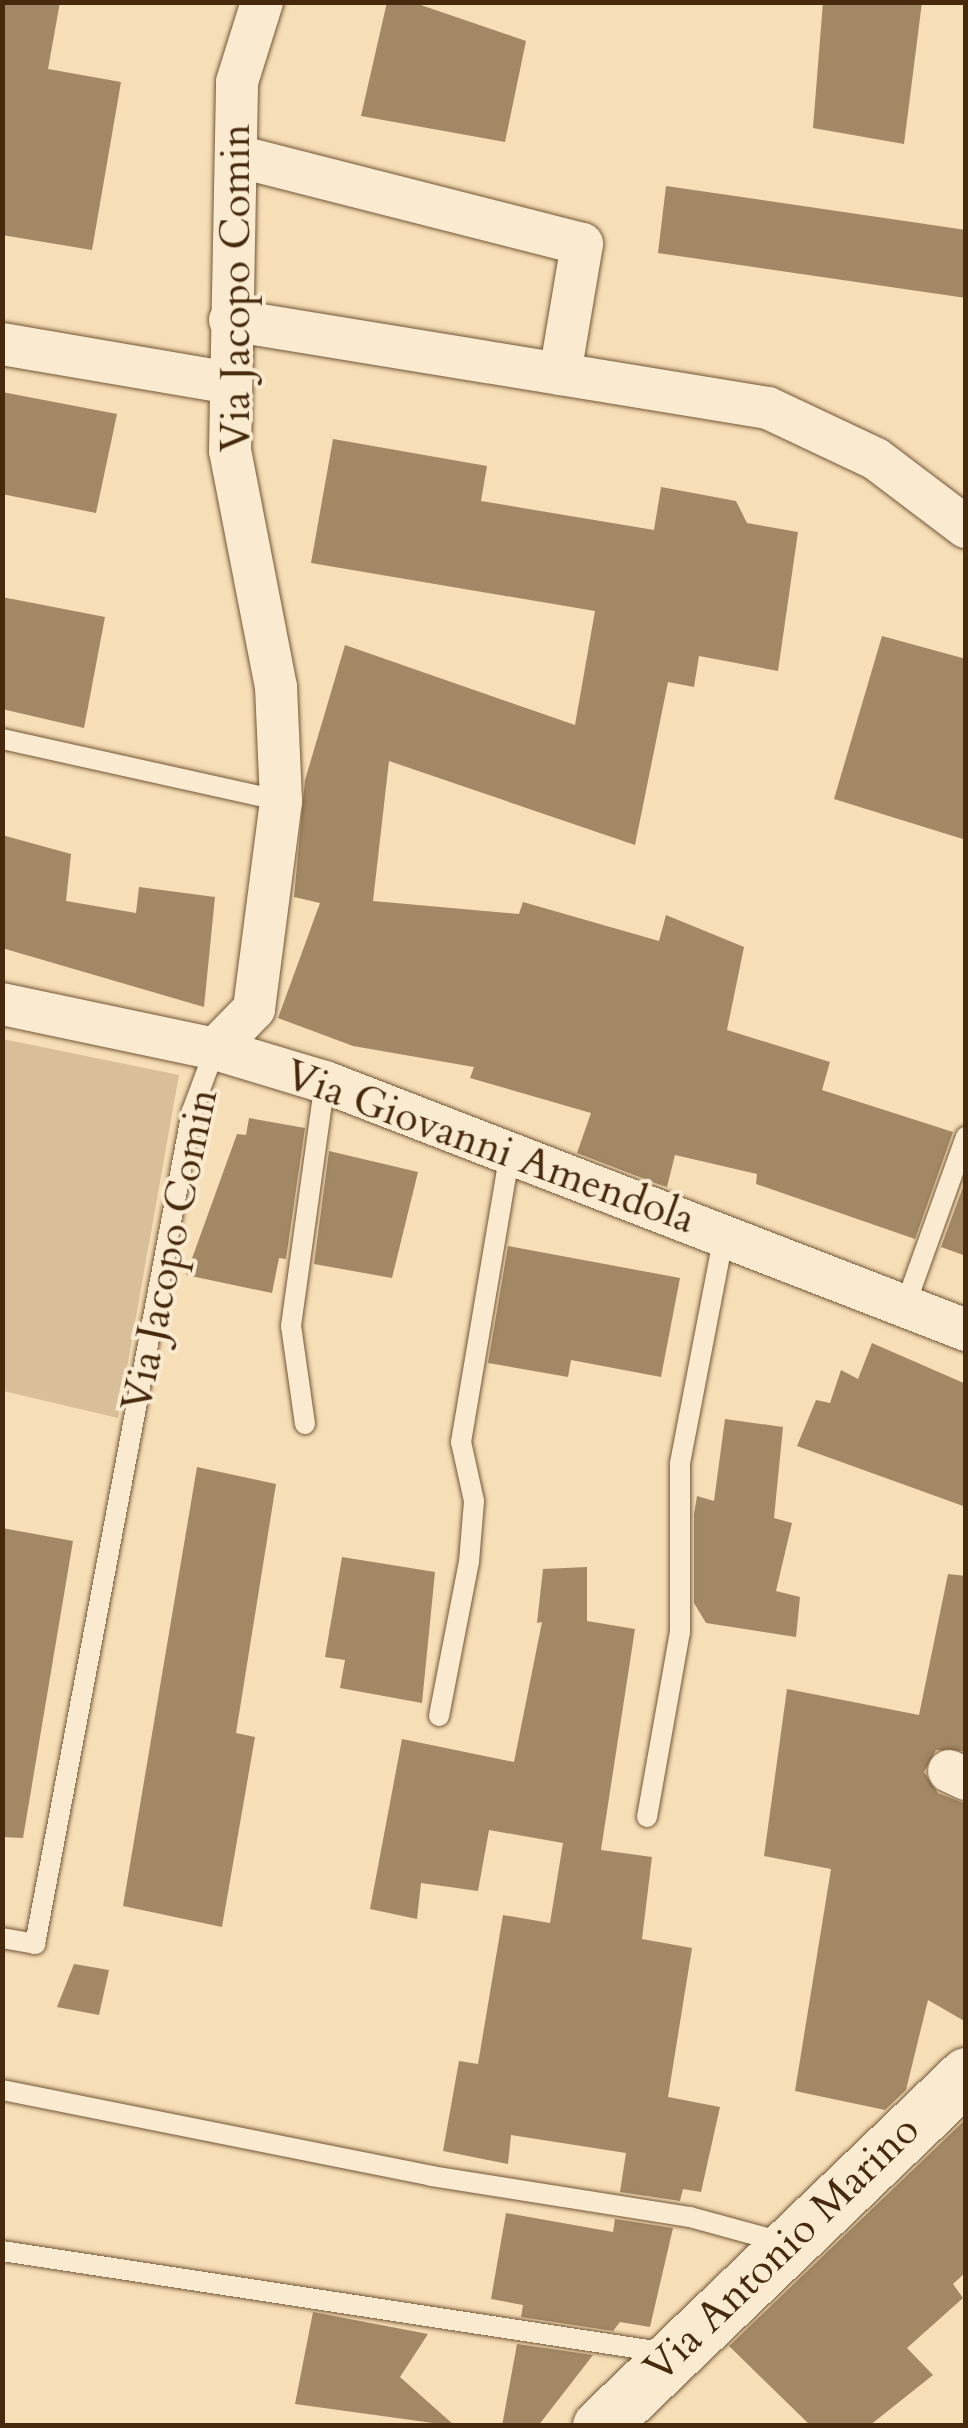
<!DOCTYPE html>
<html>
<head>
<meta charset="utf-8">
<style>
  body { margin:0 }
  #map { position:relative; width:968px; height:2428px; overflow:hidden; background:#f6deb6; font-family:Cardo,serif }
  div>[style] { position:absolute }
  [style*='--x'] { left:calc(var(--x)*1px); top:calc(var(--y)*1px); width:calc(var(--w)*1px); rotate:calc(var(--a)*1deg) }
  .green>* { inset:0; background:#d8bf99 }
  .building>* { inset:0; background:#a28865 }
  .roads { filter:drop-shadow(0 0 2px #735738) drop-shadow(0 0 2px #735738) }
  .lane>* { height:20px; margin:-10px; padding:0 10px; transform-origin:10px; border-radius:10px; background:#f9ead0 }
  .street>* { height:42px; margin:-21px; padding:0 21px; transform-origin:21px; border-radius:21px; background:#f9ead0 }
  .secondary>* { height:55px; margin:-27.5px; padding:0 27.5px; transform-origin:27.5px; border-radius:27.5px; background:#f9ead0 }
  span { translate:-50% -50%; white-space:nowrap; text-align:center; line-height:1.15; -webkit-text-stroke:8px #f9ead0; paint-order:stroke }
  .street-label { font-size:42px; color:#472a0e }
  .frame { position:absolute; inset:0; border:5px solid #472a0e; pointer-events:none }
</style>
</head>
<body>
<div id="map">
  <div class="green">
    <i style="clip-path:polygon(3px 1039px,179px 1075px,118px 1418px,3px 1391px)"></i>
  </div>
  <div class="building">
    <i style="clip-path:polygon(2px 2px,60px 2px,48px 69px,121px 82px,92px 250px,2px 235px)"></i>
    <i style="clip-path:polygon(387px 2px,412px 2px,526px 41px,505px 142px,361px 116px)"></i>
    <i style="clip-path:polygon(823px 2px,922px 2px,904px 144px,813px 128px)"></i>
    <i style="clip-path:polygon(666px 186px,966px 230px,966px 298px,658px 253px)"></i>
    <i style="clip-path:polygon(2px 392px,117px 414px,96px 513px,2px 494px)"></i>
    <i style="clip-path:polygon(333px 439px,487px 466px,481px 501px,654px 530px,661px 487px,736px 501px,747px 523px,798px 532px,778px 671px,699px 656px,694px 687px,668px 682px,635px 845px,389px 761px,373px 901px,519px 914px,523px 902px,659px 941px,666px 915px,744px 947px,727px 1030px,830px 1062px,822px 1090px,953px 1132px,915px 1239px,756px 1184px,757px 1174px,675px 1155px,667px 1187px,655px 1183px,577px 1153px,591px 1113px,470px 1078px,474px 1067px,353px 1046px,278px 1018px,320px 903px,294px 897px,305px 780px,345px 645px,575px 725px,595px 611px,311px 563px)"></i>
    <i style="clip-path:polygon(2px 597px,105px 617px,84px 728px,2px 709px)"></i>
    <i style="clip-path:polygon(882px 636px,966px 659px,966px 840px,834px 799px)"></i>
    <i style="clip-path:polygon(2px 835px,71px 854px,66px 901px,136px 913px,139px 887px,215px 897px,204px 1007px,2px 948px)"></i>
    <i style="clip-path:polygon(249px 1118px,305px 1128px,286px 1259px,279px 1258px,272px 1293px,186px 1275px,237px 1134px,246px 1135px)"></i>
    <i style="clip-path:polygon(329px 1151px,418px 1172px,392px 1278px,314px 1264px)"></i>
    <i style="clip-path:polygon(966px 1179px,966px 1256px,941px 1247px)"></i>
    <i style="clip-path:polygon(508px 1246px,680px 1278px,661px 1377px,571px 1360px,568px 1377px,488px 1363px)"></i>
    <i style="clip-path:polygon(872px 1343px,966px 1384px,966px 1507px,797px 1446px,816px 1400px,830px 1403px,841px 1370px,858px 1379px)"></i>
    <i style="clip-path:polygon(725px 1419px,783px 1427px,774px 1518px,792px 1523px,776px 1591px,800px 1597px,796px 1637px,706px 1623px,694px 1603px,694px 1514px,697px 1496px,714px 1501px)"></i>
    <i style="clip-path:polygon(197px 1467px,276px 1484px,236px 1733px,255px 1737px,222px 1927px,123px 1906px)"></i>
    <i style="clip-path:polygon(2px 1528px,73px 1541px,23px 1838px,2px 1837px)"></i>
    <i style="clip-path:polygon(342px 1557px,435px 1572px,422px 1703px,340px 1688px,345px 1660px,325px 1657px)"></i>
    <i style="clip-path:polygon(587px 1567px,587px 1621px,635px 1629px,601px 1850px,652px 1857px,642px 1939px,692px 1948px,668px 2097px,720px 2107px,701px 2192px,683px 2189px,680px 2201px,620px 2192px,626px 2153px,511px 2135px,508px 2164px,443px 2151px,459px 2061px,478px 2064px,503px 1915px,550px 1923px,563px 1843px,489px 1830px,478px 1891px,421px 1883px,417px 1919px,370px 1909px,402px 1739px,514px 1762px,542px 1622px,537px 1623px,543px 1569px)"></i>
    <i style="clip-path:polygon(948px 1574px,966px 1576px,966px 1751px,936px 1750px,924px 1772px,938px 1793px,966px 1804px,966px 2022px,928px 2000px,906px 2090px,885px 2110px,795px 2091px,831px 1869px,764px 1856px,787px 1689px,919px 1715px)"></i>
    <i style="clip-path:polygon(74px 1964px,109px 1970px,99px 2015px,57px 2007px)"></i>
    <i style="clip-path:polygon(966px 2119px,966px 2272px,953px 2284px,963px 2298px,907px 2348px,933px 2375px,869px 2426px,811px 2426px,729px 2346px)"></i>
    <i style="clip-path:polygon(506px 2213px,613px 2232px,615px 2219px,673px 2228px,650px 2327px,620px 2322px,613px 2331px,521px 2317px,523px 2305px,491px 2299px)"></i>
    <i style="clip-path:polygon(313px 2312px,428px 2334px,400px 2377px,455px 2426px,295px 2404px)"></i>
    <i style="clip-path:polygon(517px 2344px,593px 2355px,538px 2426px,502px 2426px)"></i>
  </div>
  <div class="roads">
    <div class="lane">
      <i style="--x:2;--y:739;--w:286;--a:12.5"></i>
      <i style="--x:905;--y:1306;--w:180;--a:-70.2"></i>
      <i style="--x:305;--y:1424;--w:99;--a:-98.1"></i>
      <i style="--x:291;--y:1326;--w:246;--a:-82.1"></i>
      <i style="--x:439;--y:1716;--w:157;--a:-79"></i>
      <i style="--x:469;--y:1562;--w:61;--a:-85.3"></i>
      <i style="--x:474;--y:1501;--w:60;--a:-102.4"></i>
      <i style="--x:461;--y:1442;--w:295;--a:-80.4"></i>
      <i style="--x:647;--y:1817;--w:188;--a:-79.9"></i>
      <i style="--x:680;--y:1632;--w:169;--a:-90"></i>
      <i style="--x:680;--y:1463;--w:232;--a:-79.1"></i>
      <i style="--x:2;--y:1938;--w:34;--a:10"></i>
      <i style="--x:35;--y:1944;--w:848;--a:-79.33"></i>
      <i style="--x:192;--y:1111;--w:66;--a:-69.6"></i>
      <i style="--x:2;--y:2090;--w:438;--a:11.3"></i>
      <i style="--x:431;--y:2176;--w:262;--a:9"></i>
      <i style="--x:690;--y:2217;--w:98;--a:15.3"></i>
      <i style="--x:2;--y:2251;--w:674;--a:8.71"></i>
    </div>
    <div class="street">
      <i style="--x:237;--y:156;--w:356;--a:14.3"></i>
      <i style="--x:582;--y:244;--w:132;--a:99.6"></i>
      <i style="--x:230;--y:320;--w:545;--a:9.29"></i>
      <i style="--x:768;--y:408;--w:119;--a:25.3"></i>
      <i style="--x:876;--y:459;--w:113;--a:37.1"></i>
      <i style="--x:2;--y:344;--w:231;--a:9.7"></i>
      <i style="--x:2;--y:1004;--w:218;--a:11.9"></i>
      <i style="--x:215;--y:1049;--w:115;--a:16.7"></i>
      <i style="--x:325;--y:1082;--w:687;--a:21.15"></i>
      <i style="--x:215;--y:1049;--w:56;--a:-45.7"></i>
      <i style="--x:254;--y:1009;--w:210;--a:-82.6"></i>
      <i style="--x:281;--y:801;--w:114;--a:-92.5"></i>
      <i style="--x:276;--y:687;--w:240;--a:-101"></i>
      <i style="--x:230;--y:451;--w:369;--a:-88.9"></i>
      <i style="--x:237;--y:82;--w:84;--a:-72.6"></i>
      <i style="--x:949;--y:1771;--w:19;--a:25"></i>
    </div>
    <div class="secondary">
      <i style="--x:600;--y:2426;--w:507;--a:-43.8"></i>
    </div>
  </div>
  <div class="street-label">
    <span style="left:236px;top:288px;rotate:-90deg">Via Jacopo Comin</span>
    <span style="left:490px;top:1147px;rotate:20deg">Via Giovanni Amendola</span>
    <span style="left:170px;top:1250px;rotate:-78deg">Via Jacopo Comin</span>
    <span style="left:782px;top:2249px;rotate:-44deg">Via Antonio Marino</span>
  </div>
  <div class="frame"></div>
</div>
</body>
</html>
